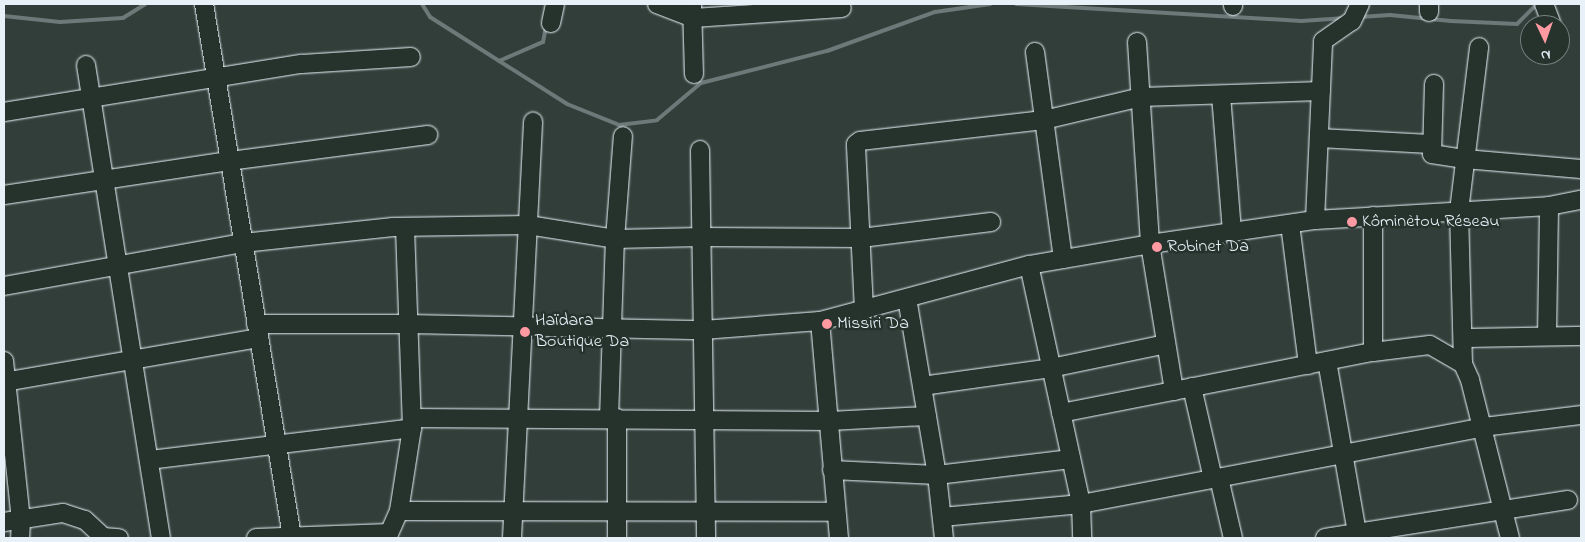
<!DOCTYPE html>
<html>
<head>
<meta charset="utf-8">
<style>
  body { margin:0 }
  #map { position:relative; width:1585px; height:542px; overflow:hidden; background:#323e39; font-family:"Indie Flower",sans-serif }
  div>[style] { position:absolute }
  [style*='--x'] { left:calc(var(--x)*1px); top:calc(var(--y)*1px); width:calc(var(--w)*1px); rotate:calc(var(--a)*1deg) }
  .stream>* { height:4px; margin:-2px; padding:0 2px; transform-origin:2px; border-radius:2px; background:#6d7978 }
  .roads { filter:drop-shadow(0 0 1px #e8f1f8) drop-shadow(0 0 1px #e8f1f8) }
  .minor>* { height:18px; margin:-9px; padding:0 9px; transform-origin:9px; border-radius:9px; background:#26332d }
  .dots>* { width:14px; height:14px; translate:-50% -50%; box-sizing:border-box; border:2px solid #26332d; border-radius:50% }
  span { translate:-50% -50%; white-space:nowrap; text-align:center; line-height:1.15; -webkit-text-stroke:5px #26332d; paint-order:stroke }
  .poi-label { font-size:18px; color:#e8f1f8 }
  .left { translate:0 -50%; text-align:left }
  .frame { position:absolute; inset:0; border:5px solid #e8f1f8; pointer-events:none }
  .north { position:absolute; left:1520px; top:15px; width:50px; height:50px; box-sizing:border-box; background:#26332d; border:1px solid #747f7e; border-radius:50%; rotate:177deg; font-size:14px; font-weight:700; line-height:20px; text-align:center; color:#e8f1f8 }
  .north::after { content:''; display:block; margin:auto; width:18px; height:22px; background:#ff9aa2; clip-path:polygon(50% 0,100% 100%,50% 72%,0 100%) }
</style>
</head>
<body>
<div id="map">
  <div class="stream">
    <i style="--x:422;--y:4;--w:15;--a:58"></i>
    <i style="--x:430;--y:17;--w:162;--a:32.4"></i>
    <i style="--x:567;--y:104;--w:56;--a:22"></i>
    <i style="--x:619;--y:125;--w:38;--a:-7"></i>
    <i style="--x:657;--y:120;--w:57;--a:-40.1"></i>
    <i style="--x:701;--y:83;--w:130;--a:-14.3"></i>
    <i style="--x:827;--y:51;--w:115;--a:-19.9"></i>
    <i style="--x:935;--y:12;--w:56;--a:-8.3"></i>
    <i style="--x:1016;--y:4;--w:286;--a:3.4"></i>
    <i style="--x:1301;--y:21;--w:45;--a:-3.8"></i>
    <i style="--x:4;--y:16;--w:56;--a:6.1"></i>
    <i style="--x:60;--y:22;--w:63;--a:-3.6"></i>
    <i style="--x:123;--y:18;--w:26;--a:-32"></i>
    <i style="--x:1360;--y:17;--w:30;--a:-4"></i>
    <i style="--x:1390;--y:15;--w:61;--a:5.6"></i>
    <i style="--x:1451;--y:21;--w:66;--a:2.6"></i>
    <i style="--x:1517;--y:24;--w:28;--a:-45"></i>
    <i style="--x:499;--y:61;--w:48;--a:-23.4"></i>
    <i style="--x:543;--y:42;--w:16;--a:-79"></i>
  </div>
  <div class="roads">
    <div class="minor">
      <i style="--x:204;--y:4;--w:540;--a:80.62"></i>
      <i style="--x:657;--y:4;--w:39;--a:21"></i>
      <i style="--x:693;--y:18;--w:149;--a:-3.8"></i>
      <i style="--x:692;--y:4;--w:70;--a:88.4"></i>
      <i style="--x:1544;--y:4;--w:22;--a:69"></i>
      <i style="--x:1233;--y:6;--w:2;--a:-90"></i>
      <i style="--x:1429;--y:12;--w:8;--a:-90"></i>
      <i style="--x:551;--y:23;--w:19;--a:-78"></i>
      <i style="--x:1137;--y:42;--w:202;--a:86.3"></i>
      <i style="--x:1150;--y:244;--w:149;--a:80.7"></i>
      <i style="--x:1035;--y:52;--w:209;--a:82.3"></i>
      <i style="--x:86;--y:65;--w:479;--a:81"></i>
      <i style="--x:1434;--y:84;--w:70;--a:91.6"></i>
      <i style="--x:1432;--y:154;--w:33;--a:9"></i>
      <i style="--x:1465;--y:159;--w:116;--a:4.9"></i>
      <i style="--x:1221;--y:95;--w:137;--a:85.4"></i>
      <i style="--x:4;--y:112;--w:302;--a:-9.2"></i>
      <i style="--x:302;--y:64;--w:109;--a:-3.7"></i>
      <i style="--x:1319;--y:138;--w:111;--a:3.1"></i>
      <i style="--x:700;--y:150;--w:388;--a:89.1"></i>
      <i style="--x:4;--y:195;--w:229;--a:-8.6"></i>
      <i style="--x:230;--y:161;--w:200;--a:-7.5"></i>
      <i style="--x:1315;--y:220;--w:179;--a:-87.4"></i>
      <i style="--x:1323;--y:41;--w:35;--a:-35"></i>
      <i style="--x:1352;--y:21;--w:19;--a:-65"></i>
      <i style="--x:1290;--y:224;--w:142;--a:82.7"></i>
      <i style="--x:1029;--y:265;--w:245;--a:77.7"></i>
      <i style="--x:1081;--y:504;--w:34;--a:88"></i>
      <i style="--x:4;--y:286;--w:243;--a:-10.2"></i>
      <i style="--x:243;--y:243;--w:151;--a:-6.1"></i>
      <i style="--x:393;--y:227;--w:135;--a:-0.8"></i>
      <i style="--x:528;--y:225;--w:88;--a:9.1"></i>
      <i style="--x:615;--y:239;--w:86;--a:-1.3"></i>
      <i style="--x:701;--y:237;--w:160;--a:0.4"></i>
      <i style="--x:861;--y:238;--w:131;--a:-7"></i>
      <i style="--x:907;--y:298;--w:180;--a:80.4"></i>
      <i style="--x:937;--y:475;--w:63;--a:83.7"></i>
      <i style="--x:864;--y:310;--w:166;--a:-92.8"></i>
      <i style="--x:856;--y:144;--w:5;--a:-37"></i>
      <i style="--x:860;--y:141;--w:185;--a:-6.5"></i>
      <i style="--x:1044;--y:120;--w:100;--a:-13.3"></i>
      <i style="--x:1141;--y:97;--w:180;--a:-1.9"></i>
      <i style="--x:820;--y:321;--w:218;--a:85"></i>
      <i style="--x:256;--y:324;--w:153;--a:0"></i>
      <i style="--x:409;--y:324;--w:294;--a:1.2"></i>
      <i style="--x:703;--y:330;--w:117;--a:-4.4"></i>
      <i style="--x:820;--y:321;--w:216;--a:-15"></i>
      <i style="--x:1029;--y:265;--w:123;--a:-9.8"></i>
      <i style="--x:1150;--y:244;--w:167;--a:-8.3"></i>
      <i style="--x:1315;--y:220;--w:234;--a:-3.4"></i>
      <i style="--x:1549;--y:206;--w:33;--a:-11"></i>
      <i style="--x:1547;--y:336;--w:130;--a:-89.1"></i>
      <i style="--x:1463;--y:338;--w:118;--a:-1"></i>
      <i style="--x:1373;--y:352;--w:136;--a:-90"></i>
      <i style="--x:4;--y:361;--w:161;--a:83.9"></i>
      <i style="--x:21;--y:521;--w:17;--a:93"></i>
      <i style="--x:1327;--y:361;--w:180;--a:80.1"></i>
      <i style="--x:1463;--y:364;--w:153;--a:-91.5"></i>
      <i style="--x:1459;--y:211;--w:165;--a:-83"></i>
      <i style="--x:4;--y:382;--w:259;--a:-9.8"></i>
      <i style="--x:922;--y:386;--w:130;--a:-7.9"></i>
      <i style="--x:1051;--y:368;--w:117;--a:-11.8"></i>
      <i style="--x:1192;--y:387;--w:94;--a:77.1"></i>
      <i style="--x:1061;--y:413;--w:318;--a:-11.1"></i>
      <i style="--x:1373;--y:352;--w:57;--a:-7"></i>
      <i style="--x:1430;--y:345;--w:38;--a:30"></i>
      <i style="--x:1463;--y:364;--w:17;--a:66"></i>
      <i style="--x:1470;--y:380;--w:163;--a:75.8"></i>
      <i style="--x:412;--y:418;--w:418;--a:0.4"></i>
      <i style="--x:830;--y:421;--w:97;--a:-3"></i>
      <i style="--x:609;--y:418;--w:179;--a:-88.1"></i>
      <i style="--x:615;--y:239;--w:103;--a:-85.6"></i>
      <i style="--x:149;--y:460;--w:265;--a:-6.9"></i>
      <i style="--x:832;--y:470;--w:105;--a:2.7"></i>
      <i style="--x:937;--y:475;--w:135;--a:-6.8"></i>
      <i style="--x:1219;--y:478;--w:62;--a:76.9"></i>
      <i style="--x:399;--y:511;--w:437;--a:0.1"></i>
      <i style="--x:942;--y:517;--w:140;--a:-5.3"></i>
      <i style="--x:1081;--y:504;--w:409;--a:-10.8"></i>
      <i style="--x:1483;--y:427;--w:99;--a:-7"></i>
      <i style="--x:4;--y:522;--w:60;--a:-8.7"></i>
      <i style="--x:63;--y:513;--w:23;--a:18"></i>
      <i style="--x:85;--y:520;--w:25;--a:43"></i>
      <i style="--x:103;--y:537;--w:16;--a:4"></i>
      <i style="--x:256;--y:538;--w:133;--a:-2.2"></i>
      <i style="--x:387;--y:538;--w:30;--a:-66"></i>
      <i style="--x:399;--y:511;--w:84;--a:-81.1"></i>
      <i style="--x:412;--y:428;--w:201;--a:-92"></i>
      <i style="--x:512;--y:538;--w:417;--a:-87.1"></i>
      <i style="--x:617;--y:538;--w:120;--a:-90"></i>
      <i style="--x:1325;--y:538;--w:246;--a:-8.9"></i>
    </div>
  </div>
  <div class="dots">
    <i style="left:1352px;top:222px;background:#ff9aa2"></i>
    <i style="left:1157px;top:247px;background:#ff9aa2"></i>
    <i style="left:827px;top:324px;background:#ff9aa2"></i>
    <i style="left:525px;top:332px;background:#ff9aa2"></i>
  </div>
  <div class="poi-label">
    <span class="left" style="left:1362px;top:222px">Kôminètou Réseau</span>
    <span class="left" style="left:1167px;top:247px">Robinet Da</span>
    <span class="left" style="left:535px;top:332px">Haïdara<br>Boutique Da</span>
    <span class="left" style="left:837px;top:324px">Missiri Da</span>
  </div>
  <div class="frame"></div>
  <div class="north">N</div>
</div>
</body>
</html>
